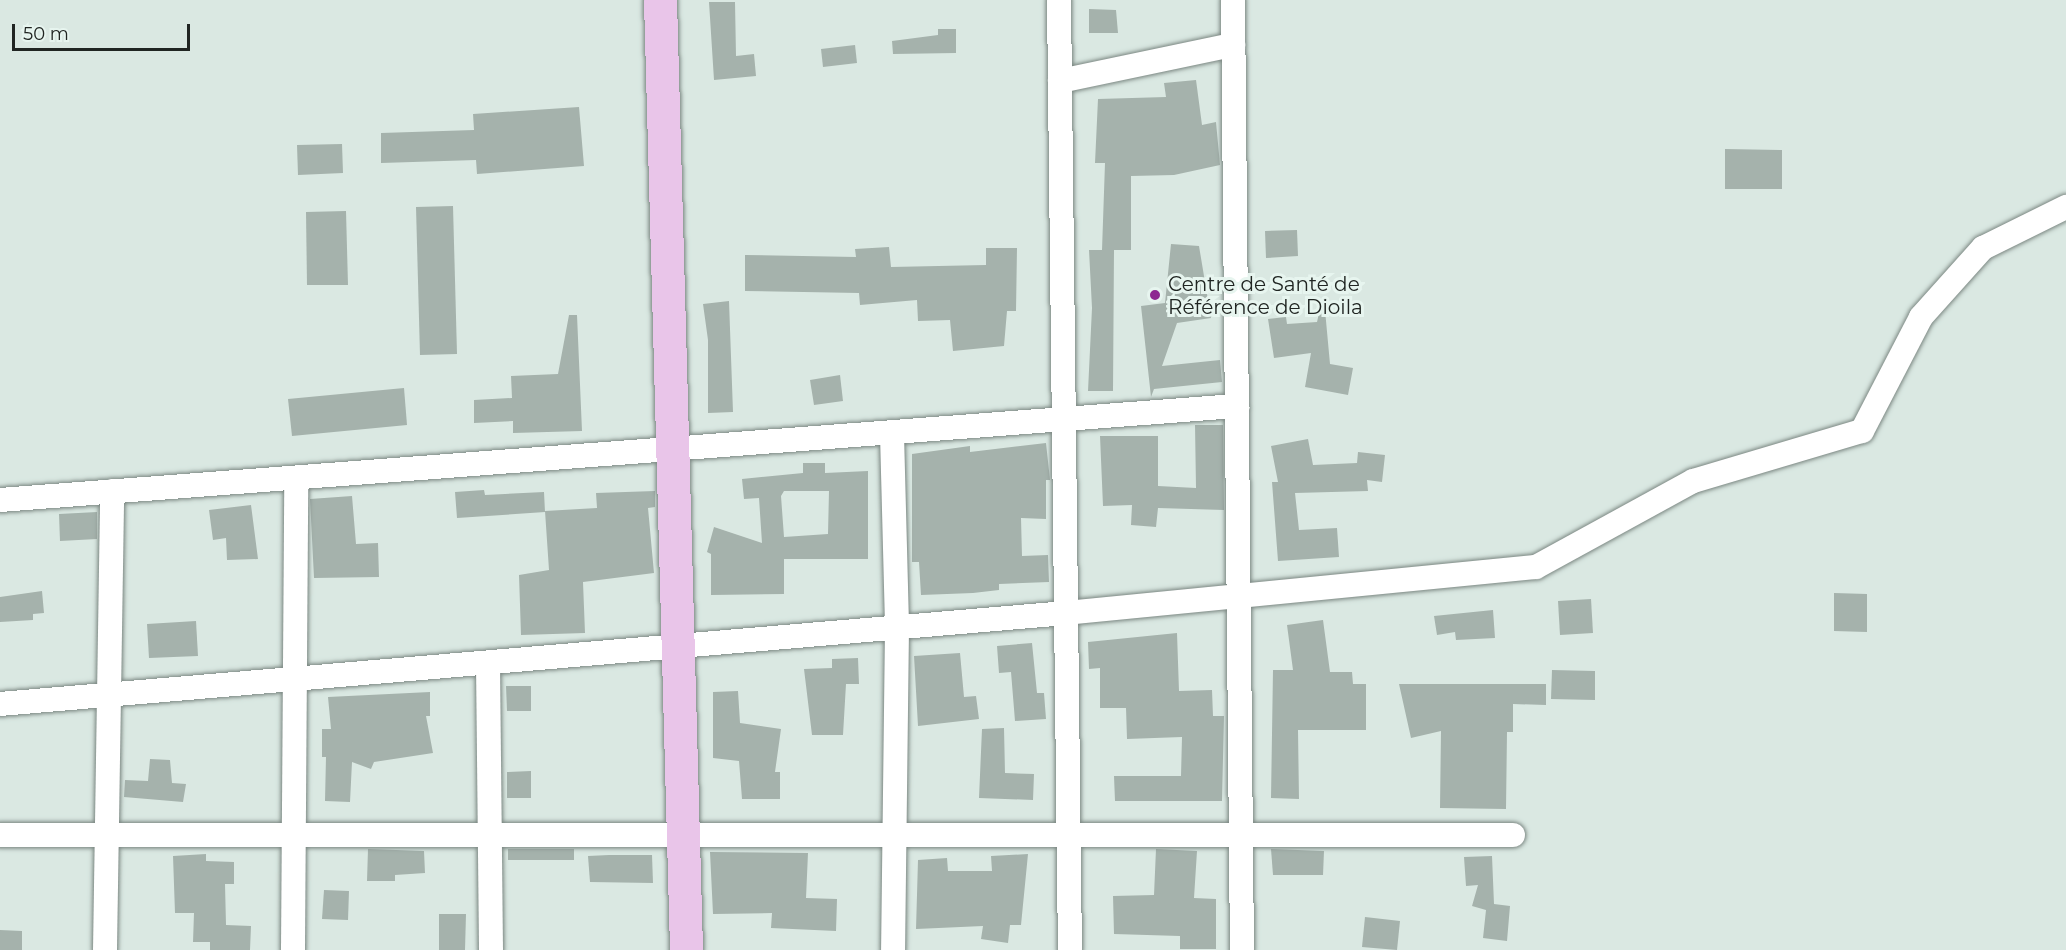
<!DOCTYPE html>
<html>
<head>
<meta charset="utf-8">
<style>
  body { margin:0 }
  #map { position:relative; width:2066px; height:950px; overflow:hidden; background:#dae8e2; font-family:Montserrat,sans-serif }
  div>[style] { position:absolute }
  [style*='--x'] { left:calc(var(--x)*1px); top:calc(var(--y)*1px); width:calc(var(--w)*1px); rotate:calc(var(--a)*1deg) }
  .building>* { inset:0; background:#a5b2ac }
  .roads { filter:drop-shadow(0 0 2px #7b8782) drop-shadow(0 0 2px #7b8782) }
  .minor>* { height:24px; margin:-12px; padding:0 12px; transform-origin:12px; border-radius:12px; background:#fff }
  .primary>* { height:33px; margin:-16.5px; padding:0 16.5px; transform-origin:16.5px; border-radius:16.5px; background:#e9c5e9 }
  .dots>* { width:16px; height:16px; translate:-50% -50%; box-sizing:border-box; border:3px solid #e7f5ef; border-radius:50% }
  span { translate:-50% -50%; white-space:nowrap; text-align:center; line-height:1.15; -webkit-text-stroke:6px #e7f5ef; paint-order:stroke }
  .poi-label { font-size:20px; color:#202522 }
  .left { translate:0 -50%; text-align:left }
  .scale { position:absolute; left:12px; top:24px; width:178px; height:27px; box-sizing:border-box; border:3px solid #202522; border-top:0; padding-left:8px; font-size:18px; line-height:21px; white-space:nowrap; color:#202522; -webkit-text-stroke:4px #e7f5ef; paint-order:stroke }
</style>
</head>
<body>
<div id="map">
  <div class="building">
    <i style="clip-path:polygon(709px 2px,735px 2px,736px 56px,754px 54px,756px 76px,714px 80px)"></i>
    <i style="clip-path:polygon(1089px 9px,1116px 10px,1118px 33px,1089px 33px)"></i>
    <i style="clip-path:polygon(938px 29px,956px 29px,956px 53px,893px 54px,892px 41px,938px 35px)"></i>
    <i style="clip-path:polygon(855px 45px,857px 63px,823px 67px,821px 49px)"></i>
    <i style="clip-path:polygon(1196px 80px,1202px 125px,1216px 122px,1220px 165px,1174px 175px,1131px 176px,1131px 250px,1114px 250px,1113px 391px,1088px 391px,1092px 308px,1089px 250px,1102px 250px,1105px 163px,1095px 163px,1098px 99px,1166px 97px,1164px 83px)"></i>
    <i style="clip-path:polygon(579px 107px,584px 166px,477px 174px,476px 160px,381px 163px,381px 133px,474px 130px,473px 114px)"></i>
    <i style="clip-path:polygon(342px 144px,343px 173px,298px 175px,297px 145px)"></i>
    <i style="clip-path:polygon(1725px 149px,1782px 150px,1782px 189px,1725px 189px)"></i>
    <i style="clip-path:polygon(453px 206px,457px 354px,420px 355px,416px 207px)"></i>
    <i style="clip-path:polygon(346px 211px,348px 285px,307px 285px,306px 212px)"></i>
    <i style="clip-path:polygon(1297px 230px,1298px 256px,1266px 258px,1265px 231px)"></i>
    <i style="clip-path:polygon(1171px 244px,1199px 246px,1211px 318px,1177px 323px,1162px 366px,1220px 360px,1222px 382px,1154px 389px,1151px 397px,1141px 306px,1165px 303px)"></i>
    <i style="clip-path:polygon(889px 247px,891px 267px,986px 265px,986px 248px,1017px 248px,1016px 311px,1007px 311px,1004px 346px,953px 351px,950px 320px,918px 321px,917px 300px,860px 305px,859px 293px,745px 291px,745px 255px,856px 257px,855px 249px)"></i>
    <i style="clip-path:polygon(729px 301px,733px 412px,708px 413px,708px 340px,703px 304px)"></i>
    <i style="clip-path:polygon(1320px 309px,1325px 310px,1330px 364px,1353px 368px,1348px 395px,1305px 387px,1311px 353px,1274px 358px,1268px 319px,1286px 317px,1287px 324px,1317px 322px)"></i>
    <i style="clip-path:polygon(569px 315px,577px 315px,582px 431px,513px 433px,513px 421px,474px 423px,474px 400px,512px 398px,511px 376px,558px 374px)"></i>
    <i style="clip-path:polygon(840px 375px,843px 401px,814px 405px,810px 380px)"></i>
    <i style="clip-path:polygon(404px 388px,407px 425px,292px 436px,288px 399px)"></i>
    <i style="clip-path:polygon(1195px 425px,1223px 425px,1224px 510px,1158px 508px,1156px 527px,1131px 525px,1132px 505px,1103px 506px,1100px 436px,1158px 436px,1158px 486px,1196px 488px)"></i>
    <i style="clip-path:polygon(1308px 439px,1313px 465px,1357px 463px,1358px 452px,1385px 455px,1382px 482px,1367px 480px,1368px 491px,1295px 493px,1299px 530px,1337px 528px,1339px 557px,1278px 561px,1272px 482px,1278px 482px,1271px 446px)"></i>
    <i style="clip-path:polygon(1046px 443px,1050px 480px,1046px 480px,1046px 519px,1021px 518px,1022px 556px,1048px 555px,1049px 582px,999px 584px,999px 590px,973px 593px,921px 595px,919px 562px,912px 562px,912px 454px,970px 446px,970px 452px)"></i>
    <i style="clip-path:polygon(evenodd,803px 463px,825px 463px,825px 473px,868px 471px,868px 559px,784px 559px,784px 594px,711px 595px,711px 554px,707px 552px,714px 527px,762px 543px,759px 498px,744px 499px,742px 479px,803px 473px,803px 463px,784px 491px,829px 491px,828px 534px,784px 537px,781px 496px,784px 491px)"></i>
    <i style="clip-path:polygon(484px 490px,485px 495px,544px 492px,545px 512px,457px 518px,455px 492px)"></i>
    <i style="clip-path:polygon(655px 491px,655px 507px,648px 508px,654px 573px,583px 582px,585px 633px,521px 635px,519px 575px,549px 570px,545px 511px,597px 508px,596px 493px)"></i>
    <i style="clip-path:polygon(352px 496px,356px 544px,378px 543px,379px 577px,314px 578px,310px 499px)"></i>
    <i style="clip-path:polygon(251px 505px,258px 559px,227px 560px,226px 538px,213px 540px,209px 510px)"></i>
    <i style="clip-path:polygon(97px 512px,97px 539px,60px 541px,59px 514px)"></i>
    <i style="clip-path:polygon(42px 591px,44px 613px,33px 614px,33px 620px,0 622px,0 597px)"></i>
    <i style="clip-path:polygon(1834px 593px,1867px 594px,1867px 632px,1834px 631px)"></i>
    <i style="clip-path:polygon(1591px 599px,1593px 633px,1560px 635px,1558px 601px)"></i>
    <i style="clip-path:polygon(1493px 610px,1495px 638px,1456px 640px,1455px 632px,1437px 635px,1434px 616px)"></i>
    <i style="clip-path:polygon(1323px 620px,1330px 672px,1352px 672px,1353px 684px,1366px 684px,1366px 730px,1298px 730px,1299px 799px,1271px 798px,1273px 670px,1293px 670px,1287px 625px)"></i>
    <i style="clip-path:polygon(196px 621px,198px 656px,149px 658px,147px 624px)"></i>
    <i style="clip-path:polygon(1177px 633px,1179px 691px,1212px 690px,1213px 716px,1224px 716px,1222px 801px,1115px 801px,1114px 776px,1181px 776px,1182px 737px,1127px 739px,1126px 708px,1100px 708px,1100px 668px,1089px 669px,1088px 642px)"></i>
    <i style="clip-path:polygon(1032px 643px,1037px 693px,1044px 693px,1046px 719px,1015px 721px,1011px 672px,999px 673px,997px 646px)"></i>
    <i style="clip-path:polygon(960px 653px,964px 697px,976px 696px,979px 719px,918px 726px,914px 656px)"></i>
    <i style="clip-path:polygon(858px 658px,859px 684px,846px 684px,843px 735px,812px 735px,804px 669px,832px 668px,832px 659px)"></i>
    <i style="clip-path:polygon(1552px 670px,1595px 671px,1595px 700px,1551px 699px)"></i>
    <i style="clip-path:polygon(1399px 684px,1546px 684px,1546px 705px,1513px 704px,1513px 732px,1507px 732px,1506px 809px,1440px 808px,1441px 731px,1411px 738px)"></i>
    <i style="clip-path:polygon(506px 686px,531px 686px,531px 711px,507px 711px)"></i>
    <i style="clip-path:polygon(738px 691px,740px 723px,781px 729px,775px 772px,780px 772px,780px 799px,742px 799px,739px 761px,713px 758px,713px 692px)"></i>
    <i style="clip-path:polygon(430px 692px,430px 716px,426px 716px,433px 753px,374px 762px,371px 769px,352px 762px,350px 802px,325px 801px,326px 757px,322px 757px,322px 729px,331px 729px,328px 697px)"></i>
    <i style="clip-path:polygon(1004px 728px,1005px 773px,1034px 774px,1033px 800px,979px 798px,982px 729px)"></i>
    <i style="clip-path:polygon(150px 759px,170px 760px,172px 783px,186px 784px,183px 802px,124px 797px,125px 780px,148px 781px)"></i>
    <i style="clip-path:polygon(531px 771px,531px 798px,507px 798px,507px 772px)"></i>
    <i style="clip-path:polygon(368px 849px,424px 851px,425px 873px,395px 875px,395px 881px,367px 881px)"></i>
    <i style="clip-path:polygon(508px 849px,574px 849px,574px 860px,508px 860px)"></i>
    <i style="clip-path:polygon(1156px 849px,1197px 851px,1194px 898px,1216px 899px,1216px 949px,1180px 949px,1180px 936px,1114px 934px,1113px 896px,1154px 895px)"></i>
    <i style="clip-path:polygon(1271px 849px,1324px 851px,1323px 875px,1273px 875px)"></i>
    <i style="clip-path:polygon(710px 852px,808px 853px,806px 898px,837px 899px,836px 931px,771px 928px,772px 913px,713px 914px)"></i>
    <i style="clip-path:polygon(206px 854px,206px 861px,234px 862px,234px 884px,225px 884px,226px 925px,251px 926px,250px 950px,210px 950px,210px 942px,193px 942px,194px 913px,175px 913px,173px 856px)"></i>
    <i style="clip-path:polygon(1028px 854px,1021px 925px,1010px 925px,1008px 943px,981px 939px,983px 926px,916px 929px,918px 860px,947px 858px,948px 871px,992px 871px,991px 856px)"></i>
    <i style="clip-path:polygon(609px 855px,652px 855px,653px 883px,590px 882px,588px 856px)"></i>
    <i style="clip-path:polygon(1492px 856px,1494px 904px,1510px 906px,1507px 941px,1483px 938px,1486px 910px,1472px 906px,1478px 885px,1466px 886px,1464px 857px)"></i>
    <i style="clip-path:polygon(324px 890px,349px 891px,348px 920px,322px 919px)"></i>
    <i style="clip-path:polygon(439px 914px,466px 914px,465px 950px,439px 950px)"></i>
    <i style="clip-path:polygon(1365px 917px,1400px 921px,1397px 950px,1362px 947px)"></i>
    <i style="clip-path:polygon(0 930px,22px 931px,22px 950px,0 950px)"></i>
  </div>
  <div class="roads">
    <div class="minor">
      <i style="--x:1059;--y:0;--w:950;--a:89.34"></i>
      <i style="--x:1233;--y:0;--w:950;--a:89.46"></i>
      <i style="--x:1060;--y:81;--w:177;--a:-11.8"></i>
      <i style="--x:892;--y:434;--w:194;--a:88.5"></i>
      <i style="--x:897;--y:628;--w:322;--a:90.7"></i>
      <i style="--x:0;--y:500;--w:1241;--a:-4.35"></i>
      <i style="--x:488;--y:663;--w:287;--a:89.4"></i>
      <i style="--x:0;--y:704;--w:1070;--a:-4.88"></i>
      <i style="--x:1066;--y:613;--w:472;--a:-5.6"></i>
      <i style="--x:1536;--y:567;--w:179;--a:-28.7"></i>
      <i style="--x:1693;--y:481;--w:176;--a:-16.5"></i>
      <i style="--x:1862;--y:431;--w:128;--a:-62.6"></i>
      <i style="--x:1921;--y:317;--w:93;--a:-48.1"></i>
      <i style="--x:1983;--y:248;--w:93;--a:-26.3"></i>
      <i style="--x:0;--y:835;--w:1513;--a:0"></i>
      <i style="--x:105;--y:950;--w:459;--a:-89.1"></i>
      <i style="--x:293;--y:950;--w:471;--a:-89.6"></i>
    </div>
    <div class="primary">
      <i style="--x:660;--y:0;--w:950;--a:88.43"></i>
    </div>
  </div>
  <div class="dots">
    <i style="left:1155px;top:295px;background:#8d2991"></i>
  </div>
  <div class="poi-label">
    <span class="left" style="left:1168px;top:296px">Centre de Santé de<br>Référence de Dioila</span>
  </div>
  <div class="scale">50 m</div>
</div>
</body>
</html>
